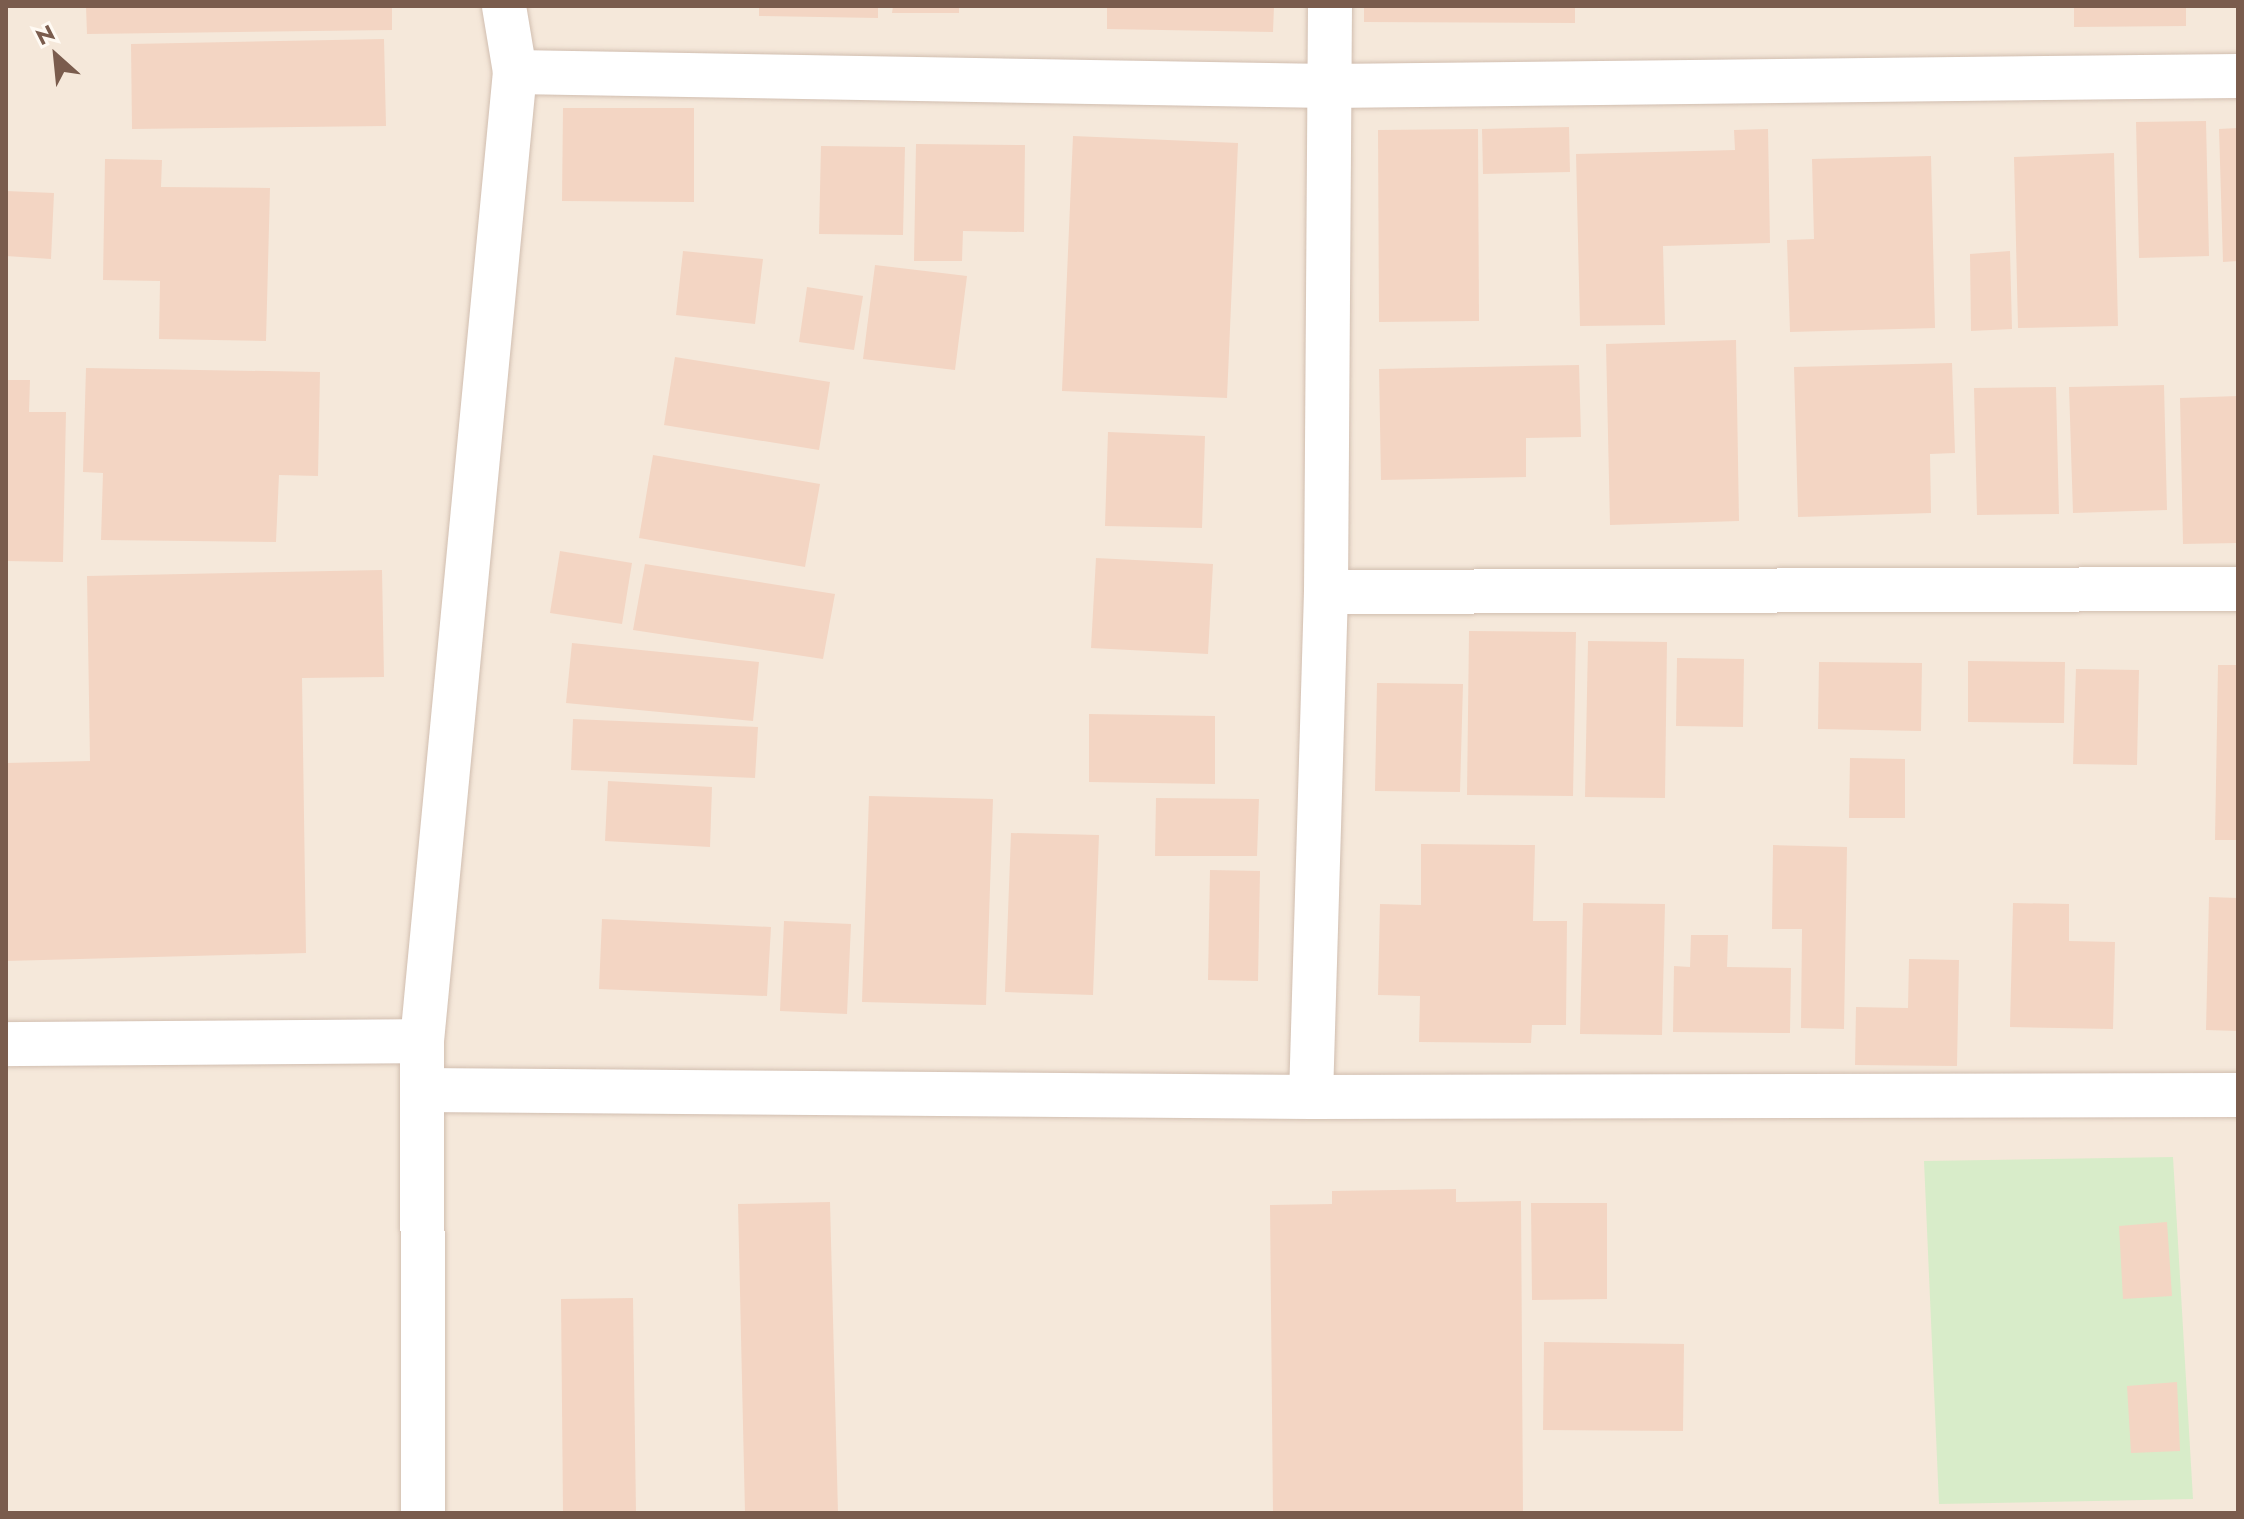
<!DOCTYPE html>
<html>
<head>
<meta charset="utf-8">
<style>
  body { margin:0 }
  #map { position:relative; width:2244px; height:1519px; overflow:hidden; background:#fdf6ec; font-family:Jost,sans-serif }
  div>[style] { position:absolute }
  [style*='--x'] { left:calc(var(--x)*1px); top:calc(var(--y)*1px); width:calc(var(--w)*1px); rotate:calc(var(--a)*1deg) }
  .residential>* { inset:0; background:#f5e8da }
  .green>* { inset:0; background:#d8ecc9 }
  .building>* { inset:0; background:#f3d5c3 }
  .roads { filter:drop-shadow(0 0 2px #d1beb0) drop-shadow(0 0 2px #d1beb0) }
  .street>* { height:44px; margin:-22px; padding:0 22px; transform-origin:22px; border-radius:22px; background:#fff }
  span { translate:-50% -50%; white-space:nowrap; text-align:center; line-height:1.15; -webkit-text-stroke:6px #fffaf3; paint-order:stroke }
  .frame { position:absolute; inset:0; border:8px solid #7a5c4d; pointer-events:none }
  .north { position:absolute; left:16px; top:16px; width:80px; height:80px; -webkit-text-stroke:6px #fffaf3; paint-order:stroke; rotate:333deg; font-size:22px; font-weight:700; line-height:32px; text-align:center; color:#7a5c4d }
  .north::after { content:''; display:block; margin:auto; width:28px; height:36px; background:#7a5c4d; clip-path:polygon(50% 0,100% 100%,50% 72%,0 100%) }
</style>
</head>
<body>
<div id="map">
  <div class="residential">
    <i style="clip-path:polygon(6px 6px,2238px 6px,2238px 1513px,6px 1513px)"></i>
  </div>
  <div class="green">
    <i style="clip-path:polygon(2173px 1157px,2193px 1499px,1939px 1504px,1924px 1161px)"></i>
  </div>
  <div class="building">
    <i style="clip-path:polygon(86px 6px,392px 6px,392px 30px,87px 34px)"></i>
    <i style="clip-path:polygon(759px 6px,878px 6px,878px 18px,759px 16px)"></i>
    <i style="clip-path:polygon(893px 6px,959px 6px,959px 13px,892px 13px)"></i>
    <i style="clip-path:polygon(1107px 6px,1274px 6px,1273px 32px,1107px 29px)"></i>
    <i style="clip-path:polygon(1364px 6px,1575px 6px,1575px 23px,1364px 22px)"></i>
    <i style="clip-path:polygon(2074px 6px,2186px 6px,2186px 26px,2074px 27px)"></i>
    <i style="clip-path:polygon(384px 39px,386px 126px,132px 129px,131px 44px)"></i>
    <i style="clip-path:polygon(563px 108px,694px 108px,694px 202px,562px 201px)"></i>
    <i style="clip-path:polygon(2206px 121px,2209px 256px,2139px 258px,2136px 122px)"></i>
    <i style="clip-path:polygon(1569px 127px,1570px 172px,1483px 174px,1482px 129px)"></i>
    <i style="clip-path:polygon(2238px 128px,2238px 261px,2223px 262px,2219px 129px)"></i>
    <i style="clip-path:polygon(1478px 129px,1479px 321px,1379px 322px,1378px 130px)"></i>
    <i style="clip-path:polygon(1768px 129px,1770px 243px,1663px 246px,1665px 325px,1580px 326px,1576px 154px,1735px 150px,1734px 130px)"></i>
    <i style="clip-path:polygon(1073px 136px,1238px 143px,1227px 398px,1062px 391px)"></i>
    <i style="clip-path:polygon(916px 144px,1025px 145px,1024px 232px,963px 231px,962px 261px,914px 261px)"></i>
    <i style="clip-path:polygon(821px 146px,905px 147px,903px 235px,819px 234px)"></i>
    <i style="clip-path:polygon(2114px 153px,2118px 326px,2018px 328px,2014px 157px)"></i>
    <i style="clip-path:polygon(1931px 156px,1935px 328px,1790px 332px,1787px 240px,1814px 239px,1812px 159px)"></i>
    <i style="clip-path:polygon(105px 159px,162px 160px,161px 187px,270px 188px,266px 341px,159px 339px,160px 281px,103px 280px)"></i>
    <i style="clip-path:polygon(6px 191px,54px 193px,51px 259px,6px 256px)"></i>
    <i style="clip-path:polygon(683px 251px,763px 259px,755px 324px,676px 315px)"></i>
    <i style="clip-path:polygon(2010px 251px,2012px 329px,1971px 331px,1970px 254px)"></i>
    <i style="clip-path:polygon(875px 265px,967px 276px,955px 370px,863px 359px)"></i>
    <i style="clip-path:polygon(807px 287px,863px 296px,854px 350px,799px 342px)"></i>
    <i style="clip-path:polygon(1736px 340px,1739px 521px,1610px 525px,1606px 344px)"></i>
    <i style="clip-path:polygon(675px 357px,830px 382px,819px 450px,664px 425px)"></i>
    <i style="clip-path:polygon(1952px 363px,1955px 453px,1930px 454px,1931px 513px,1798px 517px,1794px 367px)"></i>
    <i style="clip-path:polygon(1579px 365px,1581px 437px,1526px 438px,1526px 477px,1381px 480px,1379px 369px)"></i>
    <i style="clip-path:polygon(86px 368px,320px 372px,318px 476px,279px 475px,276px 542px,101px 540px,103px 473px,83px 472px)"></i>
    <i style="clip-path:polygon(6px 380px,30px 380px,29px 412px,66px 412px,63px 562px,6px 561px)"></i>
    <i style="clip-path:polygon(2164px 385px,2167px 510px,2073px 513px,2069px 387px)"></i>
    <i style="clip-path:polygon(2056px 387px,2059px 514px,1977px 515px,1974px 388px)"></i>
    <i style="clip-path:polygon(2238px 396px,2238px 543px,2183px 544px,2180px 398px)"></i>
    <i style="clip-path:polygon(1108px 432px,1205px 436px,1202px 528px,1105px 526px)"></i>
    <i style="clip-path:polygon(653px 455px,820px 484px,805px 567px,639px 538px)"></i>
    <i style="clip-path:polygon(560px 551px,632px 563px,622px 624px,550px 613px)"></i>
    <i style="clip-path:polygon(1096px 558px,1213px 564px,1208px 654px,1091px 648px)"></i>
    <i style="clip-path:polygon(645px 564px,835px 594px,823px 659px,633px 630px)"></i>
    <i style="clip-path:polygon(382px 570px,384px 677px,302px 678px,306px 953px,6px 961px,6px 763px,90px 761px,87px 576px)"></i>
    <i style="clip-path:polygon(1469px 631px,1576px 632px,1573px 796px,1467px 795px)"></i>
    <i style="clip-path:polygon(1588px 641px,1667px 642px,1665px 798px,1585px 797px)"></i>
    <i style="clip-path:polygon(572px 643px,759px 662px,753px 721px,566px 703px)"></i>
    <i style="clip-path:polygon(1677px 658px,1744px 659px,1743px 727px,1676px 726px)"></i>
    <i style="clip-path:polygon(1968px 661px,2065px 662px,2064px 723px,1968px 722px)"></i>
    <i style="clip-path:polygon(1819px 662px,1922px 663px,1921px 731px,1818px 729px)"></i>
    <i style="clip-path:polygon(2218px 665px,2238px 665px,2238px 840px,2215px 840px)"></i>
    <i style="clip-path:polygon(2076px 669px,2139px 670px,2137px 765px,2073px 764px)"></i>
    <i style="clip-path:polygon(1377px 683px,1463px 684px,1460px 792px,1375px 791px)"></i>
    <i style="clip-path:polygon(1089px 714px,1215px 716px,1215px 784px,1089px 782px)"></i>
    <i style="clip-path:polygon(573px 719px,758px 727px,755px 778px,571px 770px)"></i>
    <i style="clip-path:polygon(1850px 758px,1905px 759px,1905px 818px,1849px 818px)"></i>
    <i style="clip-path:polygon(608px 781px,712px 787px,710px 847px,605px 841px)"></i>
    <i style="clip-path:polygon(869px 796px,993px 799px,986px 1005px,862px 1002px)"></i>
    <i style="clip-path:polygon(1156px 798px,1259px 799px,1257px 856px,1155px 856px)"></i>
    <i style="clip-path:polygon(1011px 833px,1099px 835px,1093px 995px,1005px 992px)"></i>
    <i style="clip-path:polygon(1421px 844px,1535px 845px,1533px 921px,1567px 921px,1566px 1025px,1532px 1025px,1531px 1043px,1419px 1042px,1420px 996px,1378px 995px,1380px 904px,1421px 905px)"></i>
    <i style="clip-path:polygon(1773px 845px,1847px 847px,1844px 1029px,1801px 1028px,1802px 929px,1772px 929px)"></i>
    <i style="clip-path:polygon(1210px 870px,1260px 871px,1258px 981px,1208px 980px)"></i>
    <i style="clip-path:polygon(2209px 897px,2238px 898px,2238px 1031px,2206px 1030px)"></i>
    <i style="clip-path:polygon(1583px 903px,1665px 904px,1662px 1035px,1580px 1034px)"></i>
    <i style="clip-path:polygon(2013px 903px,2069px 904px,2069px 941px,2115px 942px,2113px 1029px,2010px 1027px)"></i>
    <i style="clip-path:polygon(602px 919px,771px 927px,767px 996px,599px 989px)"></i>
    <i style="clip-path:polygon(784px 921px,851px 924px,847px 1014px,780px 1011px)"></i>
    <i style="clip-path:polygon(1691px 935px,1728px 935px,1727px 967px,1791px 968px,1790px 1033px,1673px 1032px,1674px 966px,1690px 967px)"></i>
    <i style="clip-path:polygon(1909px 959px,1959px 960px,1957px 1066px,1855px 1065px,1856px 1007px,1908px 1008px)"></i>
    <i style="clip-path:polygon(1456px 1189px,1456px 1202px,1521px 1201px,1523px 1513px,1273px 1513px,1270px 1205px,1332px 1204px,1332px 1191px)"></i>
    <i style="clip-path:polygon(830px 1202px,838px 1513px,745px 1513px,738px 1204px)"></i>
    <i style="clip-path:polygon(1531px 1203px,1607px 1203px,1607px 1299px,1532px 1300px)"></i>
    <i style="clip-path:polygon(2167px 1222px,2172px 1296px,2123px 1299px,2119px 1226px)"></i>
    <i style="clip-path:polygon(633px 1298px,636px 1513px,563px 1513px,561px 1299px)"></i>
    <i style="clip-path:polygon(1544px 1342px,1684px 1344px,1683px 1431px,1543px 1430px)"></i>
    <i style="clip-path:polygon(2177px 1382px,2180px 1451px,2131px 1453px,2127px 1386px)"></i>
  </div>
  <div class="roads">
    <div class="street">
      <i style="--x:515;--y:72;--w:813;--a:0.99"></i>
      <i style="--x:1328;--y:86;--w:910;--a:-0.63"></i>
      <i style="--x:1326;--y:592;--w:912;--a:-0.19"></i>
      <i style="--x:6;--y:1044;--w:416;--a:-0.4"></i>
      <i style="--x:422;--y:1090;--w:889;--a:0.45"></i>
      <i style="--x:1311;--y:1097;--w:927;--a:-0.12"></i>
      <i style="--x:1311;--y:1097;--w:505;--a:-88.3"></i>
      <i style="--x:1326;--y:592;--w:586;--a:-89.61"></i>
      <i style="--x:423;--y:1513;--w:472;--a:-90.1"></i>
      <i style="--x:422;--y:1041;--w:973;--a:-84.52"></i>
      <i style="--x:515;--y:72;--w:67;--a:-99.5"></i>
    </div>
  </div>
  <div class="frame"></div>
  <div class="north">N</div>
</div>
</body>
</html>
